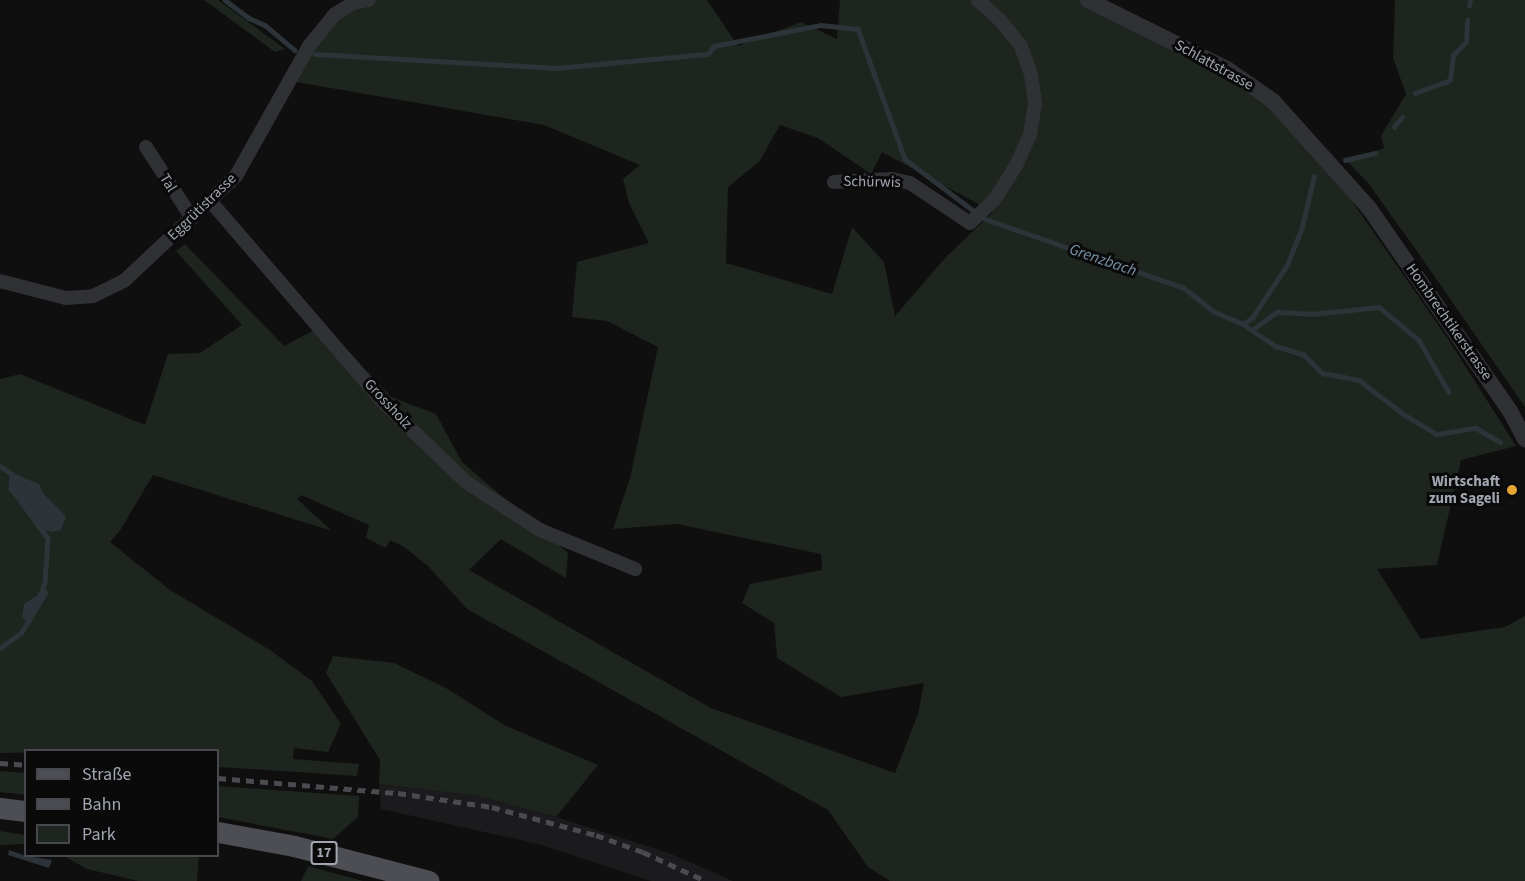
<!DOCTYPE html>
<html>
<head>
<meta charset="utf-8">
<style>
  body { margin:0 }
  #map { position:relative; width:1525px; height:881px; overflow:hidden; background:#0f0f10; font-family:"Source Sans 3",sans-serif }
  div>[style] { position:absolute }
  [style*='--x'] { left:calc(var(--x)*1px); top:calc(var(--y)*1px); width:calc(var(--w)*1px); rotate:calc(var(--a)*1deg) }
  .built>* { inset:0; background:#1b1b1d }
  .green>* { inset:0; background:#1e241e }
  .water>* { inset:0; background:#2c3339 }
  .stream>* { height:4.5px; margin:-2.25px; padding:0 2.25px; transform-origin:2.25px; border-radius:2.25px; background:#2c3339 }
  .minor>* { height:14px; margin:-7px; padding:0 7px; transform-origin:7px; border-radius:7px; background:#303135 }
  .tertiary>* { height:16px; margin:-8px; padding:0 8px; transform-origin:8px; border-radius:8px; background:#303135 }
  .primary>* { height:21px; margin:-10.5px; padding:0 10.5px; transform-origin:10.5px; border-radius:10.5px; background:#4d4e54 }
  .rail>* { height:4.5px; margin-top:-2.25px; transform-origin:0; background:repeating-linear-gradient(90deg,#494b50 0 8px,transparent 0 14px) }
  .dots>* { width:16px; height:16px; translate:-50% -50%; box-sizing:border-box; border:3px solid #0a0a0b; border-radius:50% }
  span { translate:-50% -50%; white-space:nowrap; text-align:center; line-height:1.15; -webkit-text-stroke:6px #0a0a0b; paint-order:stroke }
  .shield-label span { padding:2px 4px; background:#0a0a0b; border:2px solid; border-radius:4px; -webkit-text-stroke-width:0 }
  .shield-label { font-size:14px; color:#a1a6b0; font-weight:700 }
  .street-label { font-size:15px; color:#a1a6b0 }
  .poi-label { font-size:15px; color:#a1a6b0; font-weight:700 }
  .right { translate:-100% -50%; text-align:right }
  .water-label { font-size:16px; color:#7a94a9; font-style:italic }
  .legend { position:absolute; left:24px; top:749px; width:195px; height:108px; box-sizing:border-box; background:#0a0a0b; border:2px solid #46484d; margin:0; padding:8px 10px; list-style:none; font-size:18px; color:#a1a6b0 }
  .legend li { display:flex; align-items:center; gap:12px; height:30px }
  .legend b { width:30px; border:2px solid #46484d }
</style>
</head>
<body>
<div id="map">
  <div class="built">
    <i style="clip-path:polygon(379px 784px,478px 796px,556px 817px,669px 853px,733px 881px,651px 881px,538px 844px,381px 809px)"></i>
  </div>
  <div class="green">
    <i style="clip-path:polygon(204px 0,218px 0,285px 49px,275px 52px)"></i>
    <i style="clip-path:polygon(evenodd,377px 0,707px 0,738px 46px,801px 22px,837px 39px,840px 0,1088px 0,1227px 69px,1308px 138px,1448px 339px,1516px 446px,1461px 460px,1437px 565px,1377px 569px,1421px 639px,1505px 627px,1525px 616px,1525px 881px,890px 881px,868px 867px,828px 810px,467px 609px,428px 566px,404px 547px,390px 540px,386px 548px,366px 538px,369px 525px,301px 495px,297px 499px,332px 531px,153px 475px,119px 532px,110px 542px,170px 590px,270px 650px,312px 681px,341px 724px,328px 752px,294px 748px,293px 759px,359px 764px,357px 776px,218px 767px,218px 750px,0 753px,0 379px,20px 374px,145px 425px,168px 354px,200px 353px,242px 325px,176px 251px,185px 244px,284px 346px,324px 325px,391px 397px,436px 414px,462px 462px,568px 553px,566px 578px,501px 539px,469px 570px,711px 708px,895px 773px,918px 714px,924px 683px,841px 697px,777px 658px,774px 623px,742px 603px,750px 584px,822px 570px,821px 554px,677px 524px,613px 529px,630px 478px,658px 347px,607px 321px,572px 317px,577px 262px,649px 243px,629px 203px,623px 179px,640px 165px,544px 125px,296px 82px,302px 59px,353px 3px,377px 0,780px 125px,818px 138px,871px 174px,882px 152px,993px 212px,946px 257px,895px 316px,884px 262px,852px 227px,832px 294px,726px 263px,728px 187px,759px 162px,780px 125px)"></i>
    <i style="clip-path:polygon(1395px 0,1525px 0,1525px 407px,1414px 247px,1368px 183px,1347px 161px,1384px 148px,1381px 136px,1406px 94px,1393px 58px)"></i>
    <i style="clip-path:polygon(333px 656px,394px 663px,446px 688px,506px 726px,598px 765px,556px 817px,478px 796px,379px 784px,380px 760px,326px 673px)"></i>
    <i style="clip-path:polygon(0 771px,25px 773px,25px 795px,0 792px)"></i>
    <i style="clip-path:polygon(218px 786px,359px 796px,358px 817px,333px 839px,218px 817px)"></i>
    <i style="clip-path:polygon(0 831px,25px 835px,25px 844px,0 845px)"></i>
    <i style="clip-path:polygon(64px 856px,199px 856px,197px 881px,138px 881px,87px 869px)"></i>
    <i style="clip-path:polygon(308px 866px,363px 881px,301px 881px)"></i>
  </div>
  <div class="water">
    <i style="clip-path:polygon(15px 474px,39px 484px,43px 493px,63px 513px,66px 517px,61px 530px,52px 532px,37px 528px,16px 499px,9px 482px)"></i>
    <i style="clip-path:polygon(47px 589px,48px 594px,30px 624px,22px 618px,24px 604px)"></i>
    <i style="clip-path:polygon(9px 850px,26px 856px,52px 860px,49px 868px,8px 855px)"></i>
  </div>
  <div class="stream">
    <i style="--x:225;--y:0;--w:30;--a:37"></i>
    <i style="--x:249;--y:18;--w:17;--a:24"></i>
    <i style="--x:265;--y:25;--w:39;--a:40"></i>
    <i style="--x:1469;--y:6;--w:6;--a:-81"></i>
    <i style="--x:315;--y:54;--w:241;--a:3.3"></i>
    <i style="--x:556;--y:68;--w:153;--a:-5.3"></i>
    <i style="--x:708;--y:54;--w:10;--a:-53"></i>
    <i style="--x:714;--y:46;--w:109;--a:-11.1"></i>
    <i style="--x:821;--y:25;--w:37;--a:6"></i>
    <i style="--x:858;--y:29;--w:138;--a:70.1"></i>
    <i style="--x:905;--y:159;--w:86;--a:37"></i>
    <i style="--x:1415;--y:93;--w:37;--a:-20"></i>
    <i style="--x:1450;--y:80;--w:25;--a:-83"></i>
    <i style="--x:1453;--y:55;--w:18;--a:-45"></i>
    <i style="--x:1466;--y:42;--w:22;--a:-87"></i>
    <i style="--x:1394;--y:127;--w:13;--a:-51"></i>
    <i style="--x:1345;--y:160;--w:31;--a:-13"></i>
    <i style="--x:985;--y:219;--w:211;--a:19.1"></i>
    <i style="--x:1184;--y:288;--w:39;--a:38"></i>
    <i style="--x:1215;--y:312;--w:30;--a:23"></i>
    <i style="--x:1243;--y:324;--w:11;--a:-34"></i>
    <i style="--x:1252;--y:318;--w:64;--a:-56.6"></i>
    <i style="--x:1287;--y:265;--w:41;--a:-68.5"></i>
    <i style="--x:1302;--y:227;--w:52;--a:-76.8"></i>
    <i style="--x:1243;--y:324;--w:40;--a:34"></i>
    <i style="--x:1276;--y:346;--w:28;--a:17"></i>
    <i style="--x:1303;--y:354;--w:28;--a:44"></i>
    <i style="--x:1323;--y:373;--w:37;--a:11"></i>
    <i style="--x:1359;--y:380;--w:58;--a:37.3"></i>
    <i style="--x:1405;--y:415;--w:37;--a:31"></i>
    <i style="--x:1437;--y:434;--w:39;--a:-9"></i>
    <i style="--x:1476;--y:428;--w:28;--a:30"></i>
    <i style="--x:1252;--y:330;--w:31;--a:-36"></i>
    <i style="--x:1277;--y:312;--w:35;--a:3"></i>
    <i style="--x:1312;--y:314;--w:67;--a:-6"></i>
    <i style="--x:1379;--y:307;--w:52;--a:39.5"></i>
    <i style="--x:1419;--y:340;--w:60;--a:60"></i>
    <i style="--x:0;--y:466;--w:14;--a:34"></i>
    <i style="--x:12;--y:474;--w:15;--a:94"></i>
    <i style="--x:11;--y:489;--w:6;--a:51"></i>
    <i style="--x:38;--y:525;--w:16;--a:52"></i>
    <i style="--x:48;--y:538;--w:45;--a:93.8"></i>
    <i style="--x:45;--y:583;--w:14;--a:111"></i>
    <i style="--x:0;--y:648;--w:26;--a:-36"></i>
    <i style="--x:21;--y:633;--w:17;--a:-59"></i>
  </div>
  <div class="minor">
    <i style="--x:146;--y:147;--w:85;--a:57.1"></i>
    <i style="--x:834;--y:182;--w:58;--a:-3"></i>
    <i style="--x:892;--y:179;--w:18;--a:13"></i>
    <i style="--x:910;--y:183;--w:72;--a:33.7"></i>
    <i style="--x:970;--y:223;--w:35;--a:-44"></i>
    <i style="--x:995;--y:199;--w:39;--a:-58"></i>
    <i style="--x:1016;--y:166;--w:34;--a:-66"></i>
    <i style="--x:1030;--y:135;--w:32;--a:-81"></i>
    <i style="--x:1035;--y:103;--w:29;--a:-98"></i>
    <i style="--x:1031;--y:74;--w:30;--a:-110"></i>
    <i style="--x:1021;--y:46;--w:33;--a:-129"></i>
    <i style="--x:1000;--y:20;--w:30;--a:-138"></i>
    <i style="--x:211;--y:202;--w:267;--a:49.3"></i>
    <i style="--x:385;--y:404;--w:112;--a:43.9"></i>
    <i style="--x:466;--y:482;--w:88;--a:33"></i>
    <i style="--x:540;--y:530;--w:103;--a:22.3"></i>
    <i style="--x:0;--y:281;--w:68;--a:14.4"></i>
    <i style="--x:66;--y:298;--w:27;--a:-4"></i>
    <i style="--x:93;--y:296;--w:34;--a:-26"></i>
    <i style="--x:124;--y:281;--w:154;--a:-43.2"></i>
    <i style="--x:236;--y:176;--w:149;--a:-60.7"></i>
    <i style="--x:309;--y:46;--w:41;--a:-50.9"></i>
    <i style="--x:335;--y:14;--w:21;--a:-31"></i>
    <i style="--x:353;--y:3;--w:16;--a:-11"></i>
  </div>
  <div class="tertiary">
    <i style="--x:1088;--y:0;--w:155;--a:26.4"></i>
    <i style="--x:1227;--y:69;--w:56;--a:34.8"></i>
    <i style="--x:1273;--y:101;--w:144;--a:48.1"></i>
    <i style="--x:1369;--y:208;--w:247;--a:55.2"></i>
    <i style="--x:1510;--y:411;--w:32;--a:62"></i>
  </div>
  <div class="primary">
    <i style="--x:0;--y:808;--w:26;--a:7"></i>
    <i style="--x:218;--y:832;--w:77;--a:10.4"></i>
    <i style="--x:294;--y:846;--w:139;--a:14.5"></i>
  </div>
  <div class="rail">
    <i style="--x:0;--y:763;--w:26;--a:4"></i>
    <i style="--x:218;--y:778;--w:181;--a:4.8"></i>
    <i style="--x:398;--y:793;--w:95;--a:8.5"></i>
    <i style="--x:492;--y:807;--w:108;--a:15.1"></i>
    <i style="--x:596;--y:835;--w:50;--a:19.9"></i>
    <i style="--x:643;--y:852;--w:69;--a:24.7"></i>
  </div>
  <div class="dots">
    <i style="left:1512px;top:490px;background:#e3a635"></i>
  </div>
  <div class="shield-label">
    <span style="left:324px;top:853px">17</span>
  </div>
  <div class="street-label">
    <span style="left:1214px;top:65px;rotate:29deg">Schlattstrasse</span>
    <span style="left:872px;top:182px;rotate:1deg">Schürwis</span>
    <span style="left:168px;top:183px;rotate:58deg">Tal</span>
    <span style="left:202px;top:207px;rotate:-44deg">Eggrütistrasse</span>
    <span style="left:1449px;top:322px;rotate:55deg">Hombrechtikerstrasse</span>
    <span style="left:388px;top:404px;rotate:47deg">Grossholz</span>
  </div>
  <div class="poi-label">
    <span class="right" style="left:1500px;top:490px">Wirtschaft<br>zum Sageli</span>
  </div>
  <div class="water-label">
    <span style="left:1103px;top:260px;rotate:19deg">Grenzbach</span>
  </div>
  <ul class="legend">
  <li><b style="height:8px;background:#4d4e54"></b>Straße</li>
  <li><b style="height:8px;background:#494b50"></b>Bahn</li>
  <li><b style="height:16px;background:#1e241e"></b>Park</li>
  </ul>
</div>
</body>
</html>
